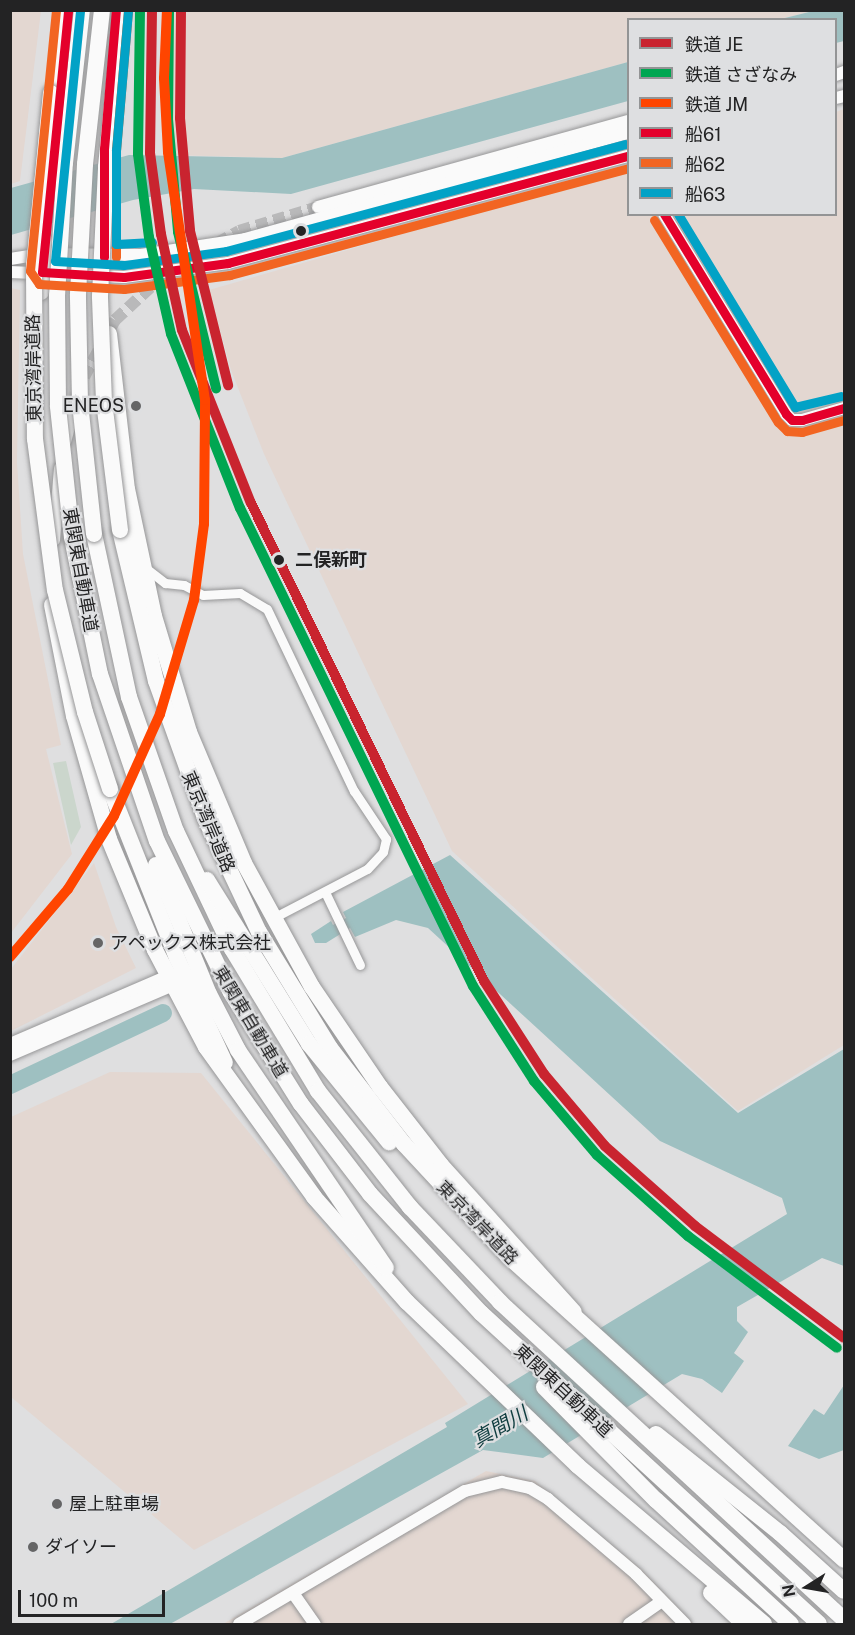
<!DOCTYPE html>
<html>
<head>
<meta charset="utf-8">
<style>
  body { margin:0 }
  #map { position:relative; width:855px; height:1635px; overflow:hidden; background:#dfdfe0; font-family:"Public Sans","Noto Sans JP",sans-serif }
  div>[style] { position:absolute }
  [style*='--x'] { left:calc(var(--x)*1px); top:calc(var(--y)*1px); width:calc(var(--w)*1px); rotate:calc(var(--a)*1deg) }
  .industrial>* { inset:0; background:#e3d7d1 }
  .green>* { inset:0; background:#cbd6cc }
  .water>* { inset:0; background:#9ec0c1 }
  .river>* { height:18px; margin:-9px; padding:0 9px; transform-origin:9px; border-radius:9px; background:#9ec0c1 }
  .secondary-tunnel>* { height:12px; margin-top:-6px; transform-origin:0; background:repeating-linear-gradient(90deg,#b9b9ba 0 12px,transparent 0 18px) }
  .roads { filter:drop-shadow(0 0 2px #969697) drop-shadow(0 0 2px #969697) }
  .street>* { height:9px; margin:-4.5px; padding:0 4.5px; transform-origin:4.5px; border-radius:4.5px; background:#fafafa }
  .secondary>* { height:12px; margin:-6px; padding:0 6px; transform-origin:6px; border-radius:6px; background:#fafafa }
  .highway>* { height:16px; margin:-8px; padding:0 8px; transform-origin:8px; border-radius:8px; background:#fafafa }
  .bridges { filter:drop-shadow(0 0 2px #969697) drop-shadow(0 0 2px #969697) }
  .highway-bridge>* { height:16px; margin:-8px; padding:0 8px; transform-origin:8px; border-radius:8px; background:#fafafa }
  .bus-1>* { height:9px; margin:-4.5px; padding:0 4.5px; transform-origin:4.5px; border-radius:4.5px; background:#e4002b }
  .bus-2>* { height:9px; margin:-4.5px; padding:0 4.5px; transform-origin:4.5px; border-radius:4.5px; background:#f26522 }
  .bus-3>* { height:9px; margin:-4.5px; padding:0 4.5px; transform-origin:4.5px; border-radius:4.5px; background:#02a2c6 }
  .rail-1>* { height:10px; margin:-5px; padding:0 5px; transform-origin:5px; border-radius:5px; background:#c9242f }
  .rail-2>* { height:10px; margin:-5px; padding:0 5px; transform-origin:5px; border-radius:5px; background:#00a651 }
  .rail-3>* { height:10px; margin:-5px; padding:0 5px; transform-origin:5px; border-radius:5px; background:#ff4500 }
  .dots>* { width:16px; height:16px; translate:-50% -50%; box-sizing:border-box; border:3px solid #dedfe1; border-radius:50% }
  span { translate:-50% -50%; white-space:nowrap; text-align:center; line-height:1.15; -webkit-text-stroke:4.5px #dedfe1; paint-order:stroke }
  .street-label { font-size:18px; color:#232324 }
  .poi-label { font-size:18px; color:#232324 }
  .right { translate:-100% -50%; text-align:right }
  .left { translate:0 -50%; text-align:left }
  .stop-label { font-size:18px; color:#232324; font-weight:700 }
  .water-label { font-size:20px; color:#0f3d3f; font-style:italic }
  .frame { position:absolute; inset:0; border:12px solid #232324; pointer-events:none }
  .legend { position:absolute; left:627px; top:18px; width:210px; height:198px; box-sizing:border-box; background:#dedfe1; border:2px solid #939495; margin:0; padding:8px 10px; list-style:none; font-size:18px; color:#232324 }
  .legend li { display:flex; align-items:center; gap:12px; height:30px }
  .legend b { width:30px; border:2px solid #939495 }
  .north { position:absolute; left:777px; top:1557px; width:60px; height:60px; -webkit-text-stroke:4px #dedfe1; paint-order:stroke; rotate:259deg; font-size:16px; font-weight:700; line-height:24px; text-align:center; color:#232324 }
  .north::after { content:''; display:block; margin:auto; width:21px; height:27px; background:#232324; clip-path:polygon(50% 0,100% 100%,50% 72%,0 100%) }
  .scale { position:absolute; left:18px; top:1590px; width:147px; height:27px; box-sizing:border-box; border:3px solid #232324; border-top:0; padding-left:8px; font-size:18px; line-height:21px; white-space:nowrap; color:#232324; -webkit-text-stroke:4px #dedfe1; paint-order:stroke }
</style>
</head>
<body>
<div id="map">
  <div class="industrial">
    <i style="clip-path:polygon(11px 10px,41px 11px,20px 181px,11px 184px)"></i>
    <i style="clip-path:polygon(171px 11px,813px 11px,780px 19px,628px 20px,628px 62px,282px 158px,172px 155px,166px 80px)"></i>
    <i style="clip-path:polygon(844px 109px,844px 1045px,738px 1111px,452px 851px,264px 454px,231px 370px,209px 290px,628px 169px,628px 214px,836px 214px,836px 112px)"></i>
    <i style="clip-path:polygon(11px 288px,20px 290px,17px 462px,23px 554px,61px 745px,46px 749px,72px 854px,11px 933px)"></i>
    <i style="clip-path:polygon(94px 863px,116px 927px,136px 968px,11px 1031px,11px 969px)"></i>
    <i style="clip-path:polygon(110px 1072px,201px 1073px,468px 1404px,194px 1550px,11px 1397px,11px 1117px)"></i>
    <i style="clip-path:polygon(486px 1471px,535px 1481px,641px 1569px,694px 1624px,223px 1624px)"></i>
  </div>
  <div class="green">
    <i style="clip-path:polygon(66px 761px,81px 827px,71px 845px,53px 763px)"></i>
  </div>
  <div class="water">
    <i style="clip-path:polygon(813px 11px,844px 11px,844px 41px,836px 43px,836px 20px,781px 19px)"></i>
    <i style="clip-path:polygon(628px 62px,628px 101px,291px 194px,194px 189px,133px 200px,11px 235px,11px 188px,129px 155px,282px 158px)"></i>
    <i style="clip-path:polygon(450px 855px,738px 1113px,844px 1049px,844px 1266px,822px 1258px,737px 1307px,737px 1321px,748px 1332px,734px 1353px,744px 1361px,722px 1393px,702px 1379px,682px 1374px,543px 1458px,483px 1450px,170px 1624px,111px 1624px,447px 1427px,445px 1423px,787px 1214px,782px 1198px,660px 1141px,428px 928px,396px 920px,355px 937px,350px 928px,326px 943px,315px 943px,311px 934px,331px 921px,333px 925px,346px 918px,343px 912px)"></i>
    <i style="clip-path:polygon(844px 1385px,844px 1450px,819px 1459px,788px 1446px,814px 1409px,824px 1415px)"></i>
  </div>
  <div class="river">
    <i style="--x:10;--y:1085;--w:169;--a:-25.2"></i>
  </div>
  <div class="secondary-tunnel">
    <i style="--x:84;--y:377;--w:65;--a:-61.5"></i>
    <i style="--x:115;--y:320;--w:75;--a:-42.8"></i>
    <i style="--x:170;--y:269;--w:79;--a:-28.8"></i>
    <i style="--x:239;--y:231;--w:83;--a:-16.9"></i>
  </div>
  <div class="roads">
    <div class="street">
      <i style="--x:147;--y:569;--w:23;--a:38"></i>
      <i style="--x:165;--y:583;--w:19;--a:6"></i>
      <i style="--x:184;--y:585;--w:21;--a:28"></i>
      <i style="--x:203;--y:595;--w:37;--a:-3"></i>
      <i style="--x:240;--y:593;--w:31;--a:31"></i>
      <i style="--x:267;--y:609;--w:202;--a:64.5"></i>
      <i style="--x:354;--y:791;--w:58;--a:56.3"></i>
      <i style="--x:386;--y:839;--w:13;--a:103"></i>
      <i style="--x:383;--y:852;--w:23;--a:133"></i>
      <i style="--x:367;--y:869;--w:106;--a:152.5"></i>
      <i style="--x:325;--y:892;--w:81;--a:64.4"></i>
    </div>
    <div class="secondary">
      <i style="--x:836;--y:75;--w:9;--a:-21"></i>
      <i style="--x:836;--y:98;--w:8;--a:-14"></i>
      <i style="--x:318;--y:207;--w:322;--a:-15.5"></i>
      <i style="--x:664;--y:214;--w:234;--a:58.6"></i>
      <i style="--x:786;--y:414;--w:8;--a:45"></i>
      <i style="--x:792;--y:420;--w:10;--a:0"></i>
      <i style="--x:802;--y:420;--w:44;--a:-15.9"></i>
      <i style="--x:10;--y:259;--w:33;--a:-9"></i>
      <i style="--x:43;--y:254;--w:98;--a:0.6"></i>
      <i style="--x:141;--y:255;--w:105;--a:-8.7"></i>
      <i style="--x:245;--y:239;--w:397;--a:-15.5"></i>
      <i style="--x:10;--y:272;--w:114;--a:2.5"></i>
      <i style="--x:124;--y:277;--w:105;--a:-7.7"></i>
      <i style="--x:228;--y:263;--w:414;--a:-15"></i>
      <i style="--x:65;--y:442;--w:46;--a:-74.7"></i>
      <i style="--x:54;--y:540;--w:72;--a:-85.2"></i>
      <i style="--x:10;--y:1044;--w:172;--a:-23.3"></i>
      <i style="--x:10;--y:1055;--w:177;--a:-23.2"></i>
      <i style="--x:293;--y:1593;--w:38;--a:55"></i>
      <i style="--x:239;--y:1624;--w:262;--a:-30.5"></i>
      <i style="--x:465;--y:1491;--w:38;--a:-14"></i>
      <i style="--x:502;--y:1482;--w:29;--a:12"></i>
      <i style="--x:530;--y:1488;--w:21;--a:31"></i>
      <i style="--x:548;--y:1499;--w:116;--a:40.4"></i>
      <i style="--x:636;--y:1574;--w:70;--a:45.6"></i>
      <i style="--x:629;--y:1624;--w:40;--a:-34.9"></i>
    </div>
    <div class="highway">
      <i style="--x:56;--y:113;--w:104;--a:-83.4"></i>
      <i style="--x:41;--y:292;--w:52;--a:-86.7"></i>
      <i style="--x:109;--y:334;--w:156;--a:83.4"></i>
      <i style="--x:127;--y:489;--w:130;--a:78"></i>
      <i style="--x:154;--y:616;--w:121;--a:73.2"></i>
      <i style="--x:189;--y:732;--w:142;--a:67.2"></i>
      <i style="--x:244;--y:863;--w:141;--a:61.3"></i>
      <i style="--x:312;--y:987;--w:121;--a:55.8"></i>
      <i style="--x:380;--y:1087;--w:99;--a:52"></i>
      <i style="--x:441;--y:1165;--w:198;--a:47.9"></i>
      <i style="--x:120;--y:530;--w:155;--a:76.6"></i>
      <i style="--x:156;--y:681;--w:145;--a:70.3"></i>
      <i style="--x:205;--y:818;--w:126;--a:64.7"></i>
      <i style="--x:259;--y:932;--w:136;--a:58.5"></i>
      <i style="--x:330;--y:1048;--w:121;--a:52.4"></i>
      <i style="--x:404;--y:1144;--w:156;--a:47.1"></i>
      <i style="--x:510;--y:1258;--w:450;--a:42.1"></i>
      <i style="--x:94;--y:534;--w:167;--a:77.9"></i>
      <i style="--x:129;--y:697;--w:142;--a:70.7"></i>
      <i style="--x:176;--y:831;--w:131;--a:64.6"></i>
      <i style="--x:232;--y:949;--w:166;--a:58.8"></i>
      <i style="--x:318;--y:1091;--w:148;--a:51.6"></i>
      <i style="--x:410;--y:1207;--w:131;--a:46.5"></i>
      <i style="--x:500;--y:1302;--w:468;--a:42.7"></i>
      <i style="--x:72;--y:538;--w:139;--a:78.4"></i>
      <i style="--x:100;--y:674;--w:176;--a:71.2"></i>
      <i style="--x:157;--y:841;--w:167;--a:64"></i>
      <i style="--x:230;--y:991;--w:133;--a:57.9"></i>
      <i style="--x:301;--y:1104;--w:113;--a:52.5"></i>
      <i style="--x:370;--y:1194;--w:163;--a:47"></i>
      <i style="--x:481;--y:1313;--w:459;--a:42.6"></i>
      <i style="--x:52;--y:605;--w:113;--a:78.8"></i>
      <i style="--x:74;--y:716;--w:128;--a:74.1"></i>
      <i style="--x:109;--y:839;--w:120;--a:67.5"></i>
      <i style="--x:155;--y:950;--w:110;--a:62.3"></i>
      <i style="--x:206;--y:1047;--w:185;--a:54.2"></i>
      <i style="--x:314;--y:1197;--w:140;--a:48.5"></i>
      <i style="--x:407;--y:1302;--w:237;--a:43.8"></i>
      <i style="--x:578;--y:1466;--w:244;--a:40.3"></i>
      <i style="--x:110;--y:789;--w:182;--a:68.4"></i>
      <i style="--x:177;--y:958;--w:115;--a:65.4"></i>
      <i style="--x:156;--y:865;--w:139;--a:67.7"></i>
      <i style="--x:209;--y:994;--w:63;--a:62.6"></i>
      <i style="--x:238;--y:1050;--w:263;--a:55.8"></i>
      <i style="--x:207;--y:880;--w:193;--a:58.1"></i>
      <i style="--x:309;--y:1044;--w:127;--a:50.8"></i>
      <i style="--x:544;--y:1387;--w:159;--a:45.3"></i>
      <i style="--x:656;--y:1500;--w:183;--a:42.6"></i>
      <i style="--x:656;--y:1434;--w:159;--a:38.6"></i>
      <i style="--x:780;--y:1533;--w:86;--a:42.2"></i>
      <i style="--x:711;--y:1593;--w:45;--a:43.2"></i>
    </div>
  </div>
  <div class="bridges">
    <div class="highway-bridge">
      <i style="--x:51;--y:93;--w:173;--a:95.6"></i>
      <i style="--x:34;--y:265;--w:174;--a:89.7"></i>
      <i style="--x:35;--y:439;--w:152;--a:82.5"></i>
      <i style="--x:55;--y:590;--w:126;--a:76.2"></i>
      <i style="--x:85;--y:712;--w:81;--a:72"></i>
      <i style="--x:120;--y:530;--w:129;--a:-97.1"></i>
      <i style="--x:104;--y:402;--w:106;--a:-92.2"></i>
      <i style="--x:100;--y:296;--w:129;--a:-87.3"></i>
      <i style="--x:106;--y:167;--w:158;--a:-84.5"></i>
      <i style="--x:94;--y:534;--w:132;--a:-96.1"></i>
      <i style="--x:80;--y:403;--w:109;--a:-91.1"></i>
      <i style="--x:78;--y:294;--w:130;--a:-86.9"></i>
      <i style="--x:85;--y:164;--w:155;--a:-83.7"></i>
      <i style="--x:72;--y:538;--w:133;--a:-96.1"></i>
      <i style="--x:58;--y:406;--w:110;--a:-90.5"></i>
      <i style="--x:57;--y:296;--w:133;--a:-86.6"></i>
      <i style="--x:65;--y:163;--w:154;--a:-83.7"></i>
    </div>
  </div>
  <div class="bus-1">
    <i style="--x:664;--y:214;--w:234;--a:58.6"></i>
    <i style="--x:786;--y:414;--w:8;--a:45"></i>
    <i style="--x:792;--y:420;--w:10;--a:0"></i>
    <i style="--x:802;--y:420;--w:44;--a:-15.9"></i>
    <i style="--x:104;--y:257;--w:108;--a:-90"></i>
    <i style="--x:104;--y:149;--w:140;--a:-85.1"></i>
    <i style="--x:42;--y:272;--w:82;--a:3.5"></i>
    <i style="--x:124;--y:277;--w:105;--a:-7.7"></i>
    <i style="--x:228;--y:263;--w:414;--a:-15"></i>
    <i style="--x:42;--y:272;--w:263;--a:-84.3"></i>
  </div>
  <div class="bus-2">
    <i style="--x:56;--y:10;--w:262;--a:95.7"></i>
    <i style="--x:30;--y:271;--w:16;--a:55"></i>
    <i style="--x:39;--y:284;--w:85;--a:3.4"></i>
    <i style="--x:124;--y:289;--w:107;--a:-7.5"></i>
    <i style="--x:230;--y:275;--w:412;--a:-15"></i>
    <i style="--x:654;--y:220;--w:237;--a:58.5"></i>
    <i style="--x:778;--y:422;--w:13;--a:45"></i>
    <i style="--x:787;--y:431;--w:15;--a:4"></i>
    <i style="--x:802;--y:432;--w:44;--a:-15.9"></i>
    <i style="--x:116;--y:257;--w:107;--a:-90"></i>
    <i style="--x:116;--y:150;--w:140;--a:-85.1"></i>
  </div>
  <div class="bus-3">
    <i style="--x:80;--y:11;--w:251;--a:95.7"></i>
    <i style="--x:55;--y:261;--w:69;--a:3.3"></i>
    <i style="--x:124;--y:265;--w:103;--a:-7.8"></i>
    <i style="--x:226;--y:251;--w:413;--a:-15"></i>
    <i style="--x:128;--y:11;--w:140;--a:94.9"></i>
    <i style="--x:116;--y:150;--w:94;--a:90"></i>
    <i style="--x:116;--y:244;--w:36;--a:-3"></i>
    <i style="--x:678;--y:214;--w:226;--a:58.8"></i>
    <i style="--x:795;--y:407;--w:47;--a:-13.4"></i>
  </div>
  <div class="rail-1">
    <i style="--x:152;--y:10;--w:143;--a:90.8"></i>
    <i style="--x:150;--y:153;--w:82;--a:82.3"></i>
    <i style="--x:161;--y:234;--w:98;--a:77.7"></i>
    <i style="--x:182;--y:330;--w:186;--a:68.3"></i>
    <i style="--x:251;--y:503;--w:532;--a:64.01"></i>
    <i style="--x:484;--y:981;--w:111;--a:57.2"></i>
    <i style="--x:544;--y:1074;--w:94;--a:49.7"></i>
    <i style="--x:605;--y:1146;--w:120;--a:41.6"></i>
    <i style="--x:695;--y:1226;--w:186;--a:36.9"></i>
    <i style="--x:181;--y:10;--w:108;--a:90.5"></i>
    <i style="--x:180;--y:118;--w:113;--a:84.9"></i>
    <i style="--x:190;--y:231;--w:159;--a:76.1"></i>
  </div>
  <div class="rail-2">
    <i style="--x:140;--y:10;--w:144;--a:90.8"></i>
    <i style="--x:138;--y:154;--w:84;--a:82.5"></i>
    <i style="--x:149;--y:237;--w:99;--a:77.2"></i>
    <i style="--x:171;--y:334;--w:187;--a:68.4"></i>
    <i style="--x:240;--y:508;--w:532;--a:64.01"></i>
    <i style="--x:473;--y:986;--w:113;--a:57.3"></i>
    <i style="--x:534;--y:1081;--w:97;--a:49.6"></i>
    <i style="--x:597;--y:1155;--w:122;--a:41.7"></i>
    <i style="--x:688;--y:1236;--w:186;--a:36.9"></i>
    <i style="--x:169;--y:10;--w:109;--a:90.5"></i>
    <i style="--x:168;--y:119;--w:113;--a:84.9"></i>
    <i style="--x:178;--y:232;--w:161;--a:76.3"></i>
  </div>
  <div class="rail-3">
    <i style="--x:10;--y:957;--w:89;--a:-49.5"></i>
    <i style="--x:68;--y:889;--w:86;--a:-57.8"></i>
    <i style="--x:114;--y:816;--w:112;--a:-65.7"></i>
    <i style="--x:160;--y:714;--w:119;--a:-73.4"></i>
    <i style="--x:194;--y:600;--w:77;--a:-82.5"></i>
    <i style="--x:204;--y:524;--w:124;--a:-89.5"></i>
    <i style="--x:205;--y:400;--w:251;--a:-98.5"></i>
    <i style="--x:168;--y:152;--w:74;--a:-93.1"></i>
    <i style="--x:164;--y:78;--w:68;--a:-87.5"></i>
  </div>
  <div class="dots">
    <i style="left:301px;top:231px;background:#232324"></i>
    <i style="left:136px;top:406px;background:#656566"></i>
    <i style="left:279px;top:560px;background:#232324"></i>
    <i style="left:98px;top:943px;background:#656566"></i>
    <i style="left:57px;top:1504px;background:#656566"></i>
    <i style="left:33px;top:1547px;background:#656566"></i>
  </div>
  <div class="street-label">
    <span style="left:34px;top:368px;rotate:-91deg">東京湾岸道路</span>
    <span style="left:80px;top:570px;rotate:80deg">東関東自動車道</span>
    <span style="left:208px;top:822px;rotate:67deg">東京湾岸道路</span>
    <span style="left:250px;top:1022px;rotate:59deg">東関東自動車道</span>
    <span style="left:477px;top:1223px;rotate:46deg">東京湾岸道路</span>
    <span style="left:563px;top:1391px;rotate:43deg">東関東自動車道</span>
  </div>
  <div class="poi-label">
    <span class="right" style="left:124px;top:406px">ENEOS</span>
    <span class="left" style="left:110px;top:943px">アペックス株式会社</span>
    <span class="left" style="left:69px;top:1504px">屋上駐車場</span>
    <span class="left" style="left:45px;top:1547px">ダイソー</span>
  </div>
  <div class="stop-label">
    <span class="left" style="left:295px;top:560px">二俣新町</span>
  </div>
  <div class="water-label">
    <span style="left:500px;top:1427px;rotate:-30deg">真間川</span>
  </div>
  <div class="frame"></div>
  <ul class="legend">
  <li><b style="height:8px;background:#c9242f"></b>鉄道 JE</li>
  <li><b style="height:8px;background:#00a651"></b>鉄道 さざなみ</li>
  <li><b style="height:8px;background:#ff4500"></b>鉄道 JM</li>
  <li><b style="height:8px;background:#e4002b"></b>船61</li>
  <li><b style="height:8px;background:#f26522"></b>船62</li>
  <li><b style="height:8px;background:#02a2c6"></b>船63</li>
  </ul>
  <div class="north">N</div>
  <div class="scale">100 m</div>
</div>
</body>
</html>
